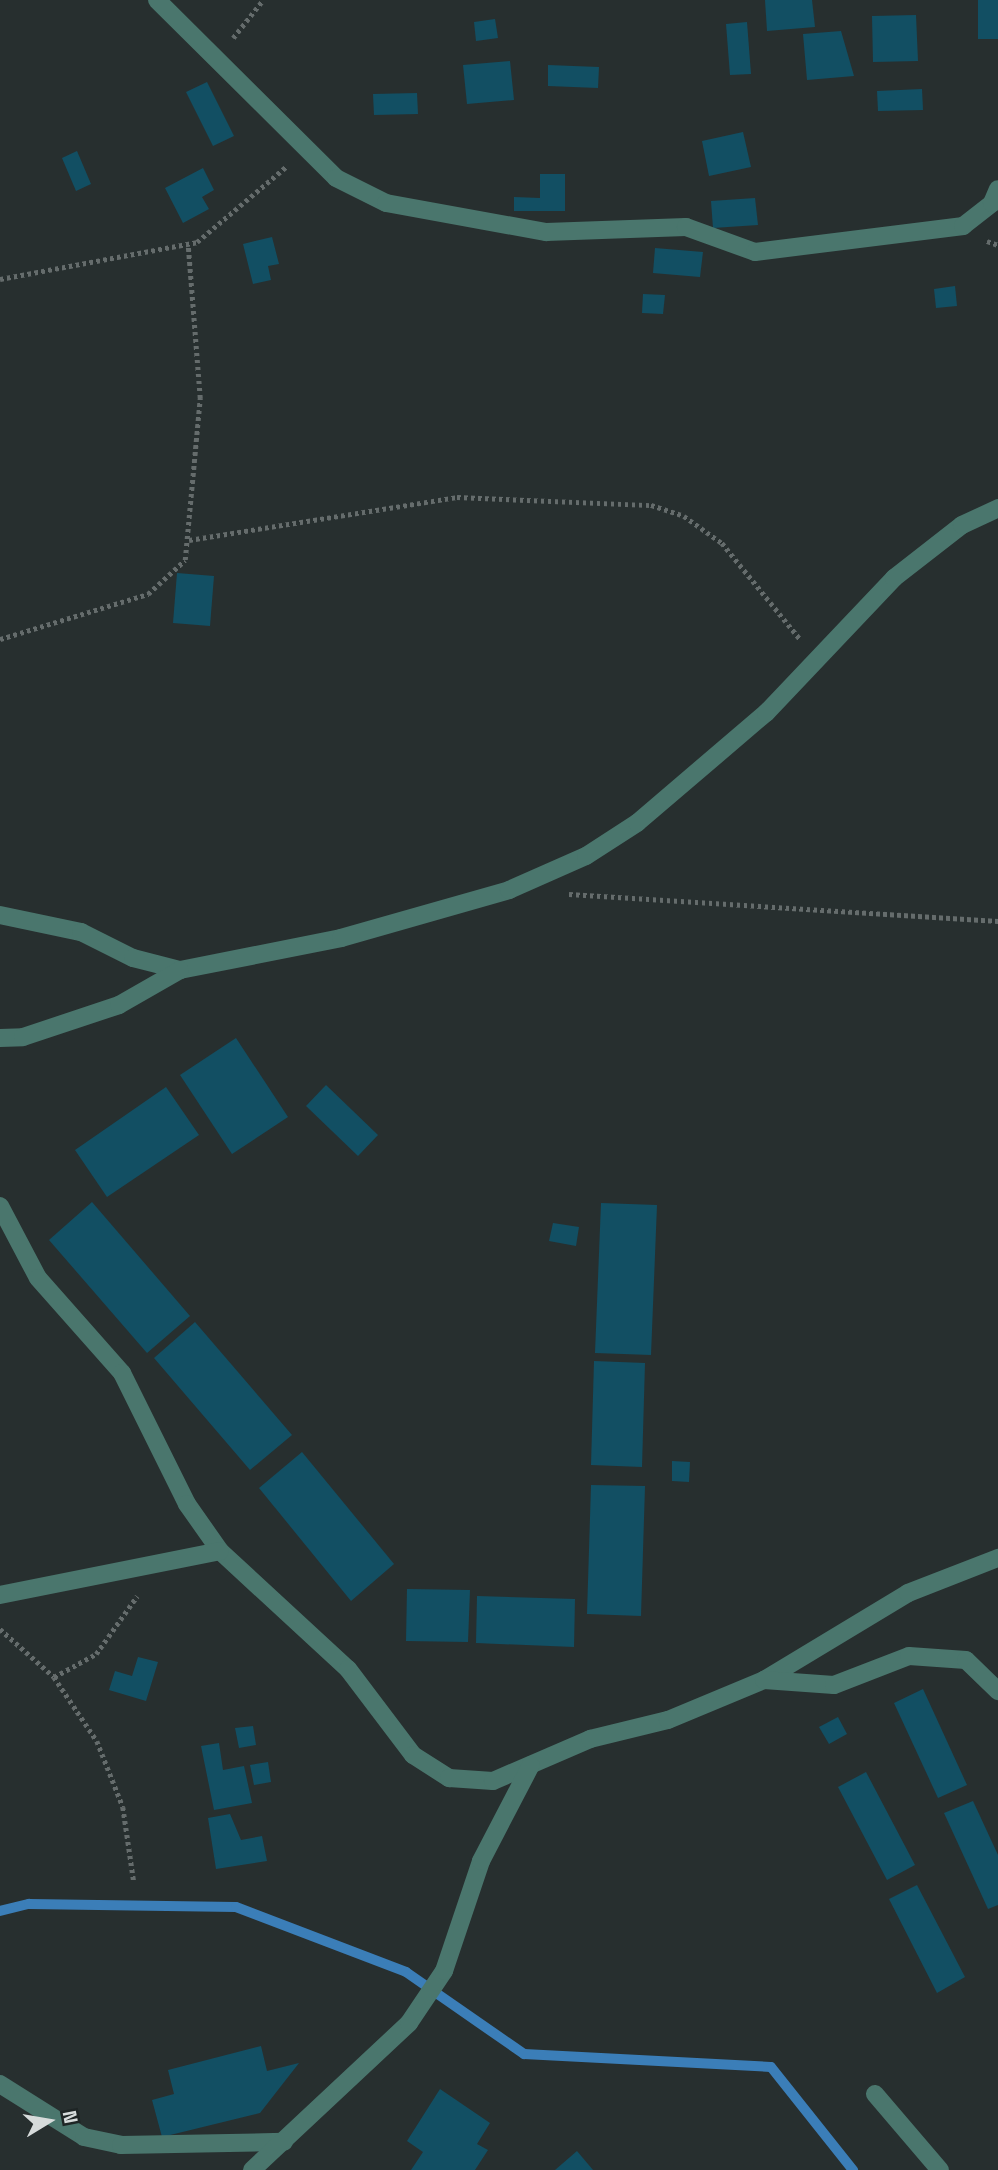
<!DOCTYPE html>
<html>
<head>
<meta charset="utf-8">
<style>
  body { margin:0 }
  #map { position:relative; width:998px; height:2170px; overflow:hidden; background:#272f2f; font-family:"Space Grotesk",sans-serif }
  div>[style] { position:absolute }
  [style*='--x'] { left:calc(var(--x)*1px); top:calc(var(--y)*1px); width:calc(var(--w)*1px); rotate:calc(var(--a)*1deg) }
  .stream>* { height:10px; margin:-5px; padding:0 5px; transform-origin:5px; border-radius:5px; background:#3b7eb8 }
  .building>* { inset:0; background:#124f63 }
  .path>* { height:4.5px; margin-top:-2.25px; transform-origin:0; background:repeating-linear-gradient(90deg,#656c6c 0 3.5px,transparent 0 7px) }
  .minor>* { height:18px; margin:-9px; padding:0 9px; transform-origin:9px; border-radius:9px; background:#4a766d }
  span { translate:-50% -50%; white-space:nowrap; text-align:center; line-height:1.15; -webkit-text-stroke:5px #1e2525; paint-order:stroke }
  .north { position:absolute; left:14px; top:2086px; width:70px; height:70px; -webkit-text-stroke:5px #1e2525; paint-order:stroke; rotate:79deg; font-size:19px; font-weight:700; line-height:28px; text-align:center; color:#d6dbdb }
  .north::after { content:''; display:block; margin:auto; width:24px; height:32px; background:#d6dbdb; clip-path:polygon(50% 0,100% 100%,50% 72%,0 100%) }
</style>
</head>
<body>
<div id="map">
  <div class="stream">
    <i style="--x:0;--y:1911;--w:30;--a:-14"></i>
    <i style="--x:29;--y:1904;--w:207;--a:0.8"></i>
    <i style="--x:236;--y:1907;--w:182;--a:20.9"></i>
    <i style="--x:406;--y:1972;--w:144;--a:34.8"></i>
    <i style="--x:524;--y:2054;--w:247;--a:3"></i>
    <i style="--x:771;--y:2067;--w:132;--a:51.5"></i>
  </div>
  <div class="building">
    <i style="clip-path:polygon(765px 0,812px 0,815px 27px,767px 31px)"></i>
    <i style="clip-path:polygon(978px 0,998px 0,998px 39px,978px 39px)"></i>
    <i style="clip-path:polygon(916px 15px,918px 61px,873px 62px,872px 16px)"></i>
    <i style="clip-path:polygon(495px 19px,498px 38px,476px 41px,474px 22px)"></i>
    <i style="clip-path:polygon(747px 22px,751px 74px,730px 75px,726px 24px)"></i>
    <i style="clip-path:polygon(841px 31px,854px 76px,807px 80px,803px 34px)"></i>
    <i style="clip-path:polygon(510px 61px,514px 100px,467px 104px,463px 65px)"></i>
    <i style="clip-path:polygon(548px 65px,599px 67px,598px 88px,548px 86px)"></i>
    <i style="clip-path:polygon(207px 82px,234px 136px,213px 146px,186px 92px)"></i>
    <i style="clip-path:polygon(922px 89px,923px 110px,878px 111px,877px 91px)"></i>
    <i style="clip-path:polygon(417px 93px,418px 114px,374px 115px,373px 94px)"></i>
    <i style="clip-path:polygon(743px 132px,751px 167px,709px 176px,702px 141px)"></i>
    <i style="clip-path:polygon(77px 151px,91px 184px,76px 191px,62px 158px)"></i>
    <i style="clip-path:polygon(203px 168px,214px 190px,202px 197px,209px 209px,183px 223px,165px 188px)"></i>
    <i style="clip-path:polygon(540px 174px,565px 174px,565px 211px,514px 211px,514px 197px,540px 198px)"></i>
    <i style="clip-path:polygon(755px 198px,758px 225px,713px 228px,711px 201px)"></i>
    <i style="clip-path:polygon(272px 237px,279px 264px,268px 266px,271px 280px,253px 284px,243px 244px)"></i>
    <i style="clip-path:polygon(655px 248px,703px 252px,700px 277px,653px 273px)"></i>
    <i style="clip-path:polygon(955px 286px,957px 306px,936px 308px,934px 289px)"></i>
    <i style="clip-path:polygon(643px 294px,665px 295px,663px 314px,642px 313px)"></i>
    <i style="clip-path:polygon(177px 573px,214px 576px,210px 626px,173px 623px)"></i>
    <i style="clip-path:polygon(236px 1038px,288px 1117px,232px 1154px,180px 1075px)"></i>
    <i style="clip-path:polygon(326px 1085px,378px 1135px,358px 1156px,306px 1106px)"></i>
    <i style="clip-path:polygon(166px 1087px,199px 1135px,107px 1197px,75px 1150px)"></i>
    <i style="clip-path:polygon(92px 1202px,190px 1316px,147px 1353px,49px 1240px)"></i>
    <i style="clip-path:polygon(601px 1203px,657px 1205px,651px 1355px,595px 1353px)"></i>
    <i style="clip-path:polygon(553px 1223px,579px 1227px,576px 1246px,549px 1241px)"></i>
    <i style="clip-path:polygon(195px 1322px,292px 1435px,250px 1470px,154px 1358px)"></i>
    <i style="clip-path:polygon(594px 1361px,645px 1363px,642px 1467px,591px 1465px)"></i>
    <i style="clip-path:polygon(302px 1452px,394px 1564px,351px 1601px,259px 1488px)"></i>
    <i style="clip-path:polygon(672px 1461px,690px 1462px,689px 1482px,672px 1481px)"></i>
    <i style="clip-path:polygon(591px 1485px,645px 1486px,641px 1616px,587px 1614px)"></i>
    <i style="clip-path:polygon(407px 1589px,470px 1590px,468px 1642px,406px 1641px)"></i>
    <i style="clip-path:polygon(477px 1596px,575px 1599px,574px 1647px,476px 1643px)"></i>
    <i style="clip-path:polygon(138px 1657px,158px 1662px,146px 1701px,109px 1690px,115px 1671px,132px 1676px)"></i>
    <i style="clip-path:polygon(923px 1689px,967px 1785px,938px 1798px,894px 1703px)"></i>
    <i style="clip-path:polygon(838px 1717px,847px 1734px,829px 1744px,819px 1727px)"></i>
    <i style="clip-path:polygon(253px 1726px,256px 1745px,239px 1748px,235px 1728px)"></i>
    <i style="clip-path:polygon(219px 1743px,223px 1770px,244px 1766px,252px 1803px,214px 1810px,201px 1746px)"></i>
    <i style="clip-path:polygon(268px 1762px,271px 1782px,254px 1785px,250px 1765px)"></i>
    <i style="clip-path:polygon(866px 1772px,915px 1865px,887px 1880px,838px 1787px)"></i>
    <i style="clip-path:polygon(973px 1801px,998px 1855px,998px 1905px,988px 1909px,944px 1813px)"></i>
    <i style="clip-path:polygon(230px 1814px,241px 1840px,262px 1836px,267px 1861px,216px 1869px,208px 1818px)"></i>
    <i style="clip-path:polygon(917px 1885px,965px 1977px,937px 1993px,889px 1899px)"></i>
    <i style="clip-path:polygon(261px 2046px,267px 2071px,299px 2063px,260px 2113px,162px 2137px,152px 2100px,174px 2094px,168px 2070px)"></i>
    <i style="clip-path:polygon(440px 2089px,490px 2123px,477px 2144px,488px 2150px,475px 2170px,411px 2170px,423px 2152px,407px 2141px)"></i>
    <i style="clip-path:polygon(577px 2151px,593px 2170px,555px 2170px)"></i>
  </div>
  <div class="path">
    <i style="--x:233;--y:38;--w:48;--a:-51.7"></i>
    <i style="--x:987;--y:241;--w:12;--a:20"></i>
    <i style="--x:0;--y:279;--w:200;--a:-10.6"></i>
    <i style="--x:197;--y:242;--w:118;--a:-40.2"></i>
    <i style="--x:189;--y:540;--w:271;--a:-9.1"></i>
    <i style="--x:457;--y:497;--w:194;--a:2.4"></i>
    <i style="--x:651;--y:505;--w:35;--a:18"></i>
    <i style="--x:684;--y:516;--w:47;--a:35.4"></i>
    <i style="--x:722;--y:543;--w:124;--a:50.9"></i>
    <i style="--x:0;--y:639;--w:155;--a:-16.9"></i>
    <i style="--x:148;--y:594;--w:50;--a:-42.6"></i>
    <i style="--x:185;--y:560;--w:163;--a:-84.7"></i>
    <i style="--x:200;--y:398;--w:153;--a:-94.5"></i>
    <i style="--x:569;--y:894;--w:430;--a:3.6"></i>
    <i style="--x:0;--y:1629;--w:72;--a:41.6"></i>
    <i style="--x:54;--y:1677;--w:77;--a:56.1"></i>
    <i style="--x:97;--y:1741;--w:71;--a:68.5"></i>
    <i style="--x:123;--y:1807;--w:76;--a:81.7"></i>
    <i style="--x:54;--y:1677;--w:48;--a:-28.7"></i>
    <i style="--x:96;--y:1654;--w:71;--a:-54.7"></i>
  </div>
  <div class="minor">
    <i style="--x:157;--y:0;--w:252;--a:44.8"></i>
    <i style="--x:336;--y:178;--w:56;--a:26.6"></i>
    <i style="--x:386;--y:203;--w:163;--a:10.3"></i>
    <i style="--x:546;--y:232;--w:140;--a:-2"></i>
    <i style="--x:686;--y:227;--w:73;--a:19.9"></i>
    <i style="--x:755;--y:252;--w:210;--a:-7.1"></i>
    <i style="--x:963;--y:226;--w:37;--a:-38"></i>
    <i style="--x:992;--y:203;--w:15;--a:-67"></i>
    <i style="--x:0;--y:915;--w:83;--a:11.9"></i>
    <i style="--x:81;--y:932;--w:58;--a:26.6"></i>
    <i style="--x:133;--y:958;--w:49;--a:14.3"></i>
    <i style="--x:180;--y:970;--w:164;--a:-11.2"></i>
    <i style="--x:341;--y:938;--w:175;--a:-15.9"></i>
    <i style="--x:509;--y:890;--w:84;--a:-23.8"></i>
    <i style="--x:586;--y:856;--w:61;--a:-32.9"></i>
    <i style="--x:637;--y:823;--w:170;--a:-40.5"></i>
    <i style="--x:766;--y:713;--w:186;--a:-46.5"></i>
    <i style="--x:894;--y:578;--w:86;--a:-37.9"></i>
    <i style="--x:962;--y:525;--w:40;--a:-25"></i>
    <i style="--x:0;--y:1038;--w:23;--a:-2"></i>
    <i style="--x:23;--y:1037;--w:101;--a:-18.4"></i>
    <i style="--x:119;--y:1005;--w:70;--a:-29.8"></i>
    <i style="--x:0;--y:1206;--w:81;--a:62.2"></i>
    <i style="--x:38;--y:1278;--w:127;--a:48.5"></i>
    <i style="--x:122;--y:1373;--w:146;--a:63.6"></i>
    <i style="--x:187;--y:1504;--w:57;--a:54.9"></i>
    <i style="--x:220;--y:1551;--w:174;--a:42.7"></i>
    <i style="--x:348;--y:1669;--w:108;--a:52.9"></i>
    <i style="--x:413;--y:1755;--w:43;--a:32.6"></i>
    <i style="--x:449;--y:1778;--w:44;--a:3.9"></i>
    <i style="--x:493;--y:1781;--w:106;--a:-23.4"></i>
    <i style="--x:590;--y:1739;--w:80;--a:-13.7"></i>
    <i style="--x:668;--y:1720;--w:104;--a:-22.6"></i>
    <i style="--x:764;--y:1680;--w:168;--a:-31.1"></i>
    <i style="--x:908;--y:1593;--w:97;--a:-21.3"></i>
    <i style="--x:0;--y:1595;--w:224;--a:-11.3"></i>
    <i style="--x:764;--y:1680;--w:70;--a:4.1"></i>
    <i style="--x:834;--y:1685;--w:80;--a:-21.1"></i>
    <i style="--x:909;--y:1656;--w:57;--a:4"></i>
    <i style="--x:966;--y:1660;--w:45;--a:44.1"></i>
    <i style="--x:0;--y:2084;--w:99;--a:32.2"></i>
    <i style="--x:84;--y:2137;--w:38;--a:12"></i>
    <i style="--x:121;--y:2145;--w:163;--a:-1.1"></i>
    <i style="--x:875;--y:2094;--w:100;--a:49.5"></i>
    <i style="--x:252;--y:2170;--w:215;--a:-43.1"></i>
    <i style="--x:409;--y:2023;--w:63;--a:-56.1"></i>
    <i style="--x:444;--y:1971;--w:116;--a:-71.4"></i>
    <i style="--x:481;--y:1861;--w:108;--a:-62.5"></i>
  </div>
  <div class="north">N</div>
</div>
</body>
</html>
